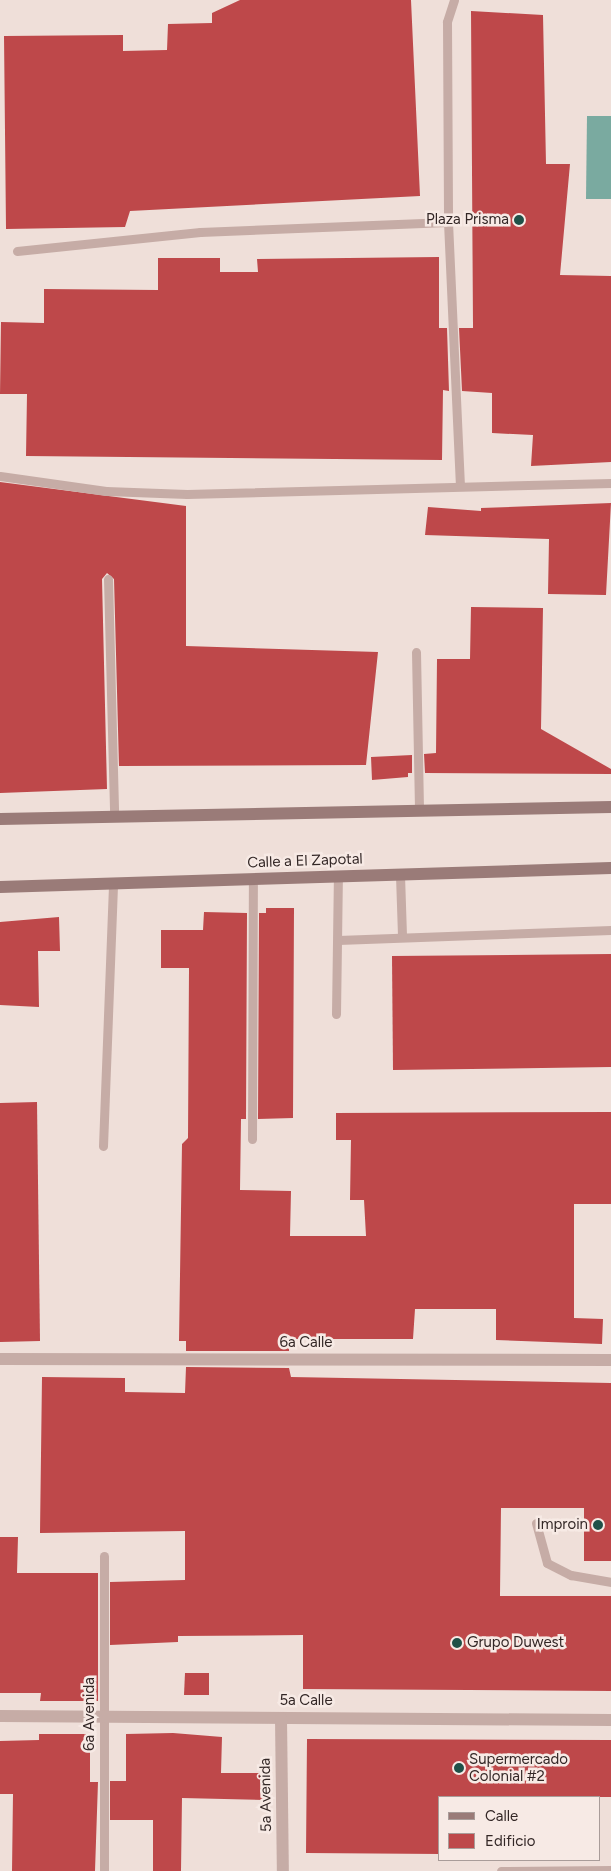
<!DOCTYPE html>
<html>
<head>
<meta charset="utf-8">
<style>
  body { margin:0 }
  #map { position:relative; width:611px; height:1871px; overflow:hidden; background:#efdfd9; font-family:Figtree,sans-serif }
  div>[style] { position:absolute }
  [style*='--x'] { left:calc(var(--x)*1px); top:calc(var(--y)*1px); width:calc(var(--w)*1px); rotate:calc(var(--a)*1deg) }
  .water>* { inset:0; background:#7aaaa0 }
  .building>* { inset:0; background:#be484a }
  .lane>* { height:9px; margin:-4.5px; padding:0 4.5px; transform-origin:4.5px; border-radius:4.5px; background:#c6aca6 }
  .street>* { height:12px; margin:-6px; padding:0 6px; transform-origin:6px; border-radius:6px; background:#c6aca6 }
  .secondary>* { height:12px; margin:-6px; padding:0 6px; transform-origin:6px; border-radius:6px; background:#9a7b78 }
  .dots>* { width:14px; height:14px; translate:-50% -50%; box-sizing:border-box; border:2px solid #f7eae5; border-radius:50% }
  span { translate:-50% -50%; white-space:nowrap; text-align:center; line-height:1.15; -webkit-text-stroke:5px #f7eae5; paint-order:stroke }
  .poi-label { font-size:15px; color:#332726 }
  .right { translate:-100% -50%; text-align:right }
  .left { translate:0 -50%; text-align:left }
  .street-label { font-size:15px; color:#332726 }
  .legend { position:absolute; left:438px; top:1796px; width:162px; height:65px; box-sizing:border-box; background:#f7eae5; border:1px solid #a99c99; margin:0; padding:6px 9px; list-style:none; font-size:15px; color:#332726 }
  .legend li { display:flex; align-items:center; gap:10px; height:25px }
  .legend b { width:25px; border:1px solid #a99c99 }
</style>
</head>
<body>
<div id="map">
  <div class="water">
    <i style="clip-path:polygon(587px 116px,611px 116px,611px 199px,586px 199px)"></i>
  </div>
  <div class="building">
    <i style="clip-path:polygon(240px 0,411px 0,420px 196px,130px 211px,125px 227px,6px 229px,4px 36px,123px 35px,123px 51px,167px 50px,168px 24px,212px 23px,212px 13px)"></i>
    <i style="clip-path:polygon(471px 11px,543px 15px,546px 164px,570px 164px,560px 275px,611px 276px,611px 462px,531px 466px,533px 435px,492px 433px,492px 393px,462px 391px,459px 328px,473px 328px)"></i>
    <i style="clip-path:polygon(439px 257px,439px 328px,447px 328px,449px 391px,443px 390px,442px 460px,26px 456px,27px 394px,0 394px,1px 322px,44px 323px,44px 289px,158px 290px,158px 258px,220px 258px,220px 272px,258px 272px,257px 259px)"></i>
    <i style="clip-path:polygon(0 482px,186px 506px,186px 646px,378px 652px,366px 765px,119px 766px,114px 579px,107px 573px,102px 579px,107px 789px,0 793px)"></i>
    <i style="clip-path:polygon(611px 503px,606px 595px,548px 594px,549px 539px,425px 535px,428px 507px,481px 511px,481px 508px)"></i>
    <i style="clip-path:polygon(471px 607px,543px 608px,541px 729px,611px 769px,611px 774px,425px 773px,424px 754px,436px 753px,437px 659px,470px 659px)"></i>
    <i style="clip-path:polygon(412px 755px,412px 773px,408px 773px,408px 777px,372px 780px,371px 757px)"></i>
    <i style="clip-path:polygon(266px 908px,294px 908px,293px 1118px,258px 1119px,259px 913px,266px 913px)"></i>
    <i style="clip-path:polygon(204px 912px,247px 913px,246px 1119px,241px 1119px,240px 1190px,291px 1191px,290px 1236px,366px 1236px,364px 1200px,350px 1200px,351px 1140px,336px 1140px,336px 1113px,611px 1112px,611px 1204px,574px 1204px,574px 1318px,603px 1319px,602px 1344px,496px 1340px,496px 1309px,415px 1309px,413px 1339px,289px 1339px,289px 1351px,186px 1351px,186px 1341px,179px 1341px,182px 1144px,188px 1138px,189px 968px,161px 968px,161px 930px,203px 930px)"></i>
    <i style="clip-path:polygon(59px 917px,60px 951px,38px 951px,39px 1007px,0 1005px,0 922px)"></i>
    <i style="clip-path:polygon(611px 954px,611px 1067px,393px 1070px,392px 956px)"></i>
    <i style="clip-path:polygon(37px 1102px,40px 1341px,0 1342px,0 1103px)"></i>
    <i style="clip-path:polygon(186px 1367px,289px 1368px,291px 1377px,611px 1383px,611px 1561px,584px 1561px,584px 1508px,501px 1508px,500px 1596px,611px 1596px,611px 1691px,303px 1689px,303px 1635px,178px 1636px,178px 1642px,110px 1645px,110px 1582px,185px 1580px,185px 1531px,40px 1533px,42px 1377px,125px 1378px,125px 1392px,185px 1393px)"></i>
    <i style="clip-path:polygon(0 1537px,18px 1537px,17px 1573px,98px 1573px,98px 1701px,40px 1701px,41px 1693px,0 1693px)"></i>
    <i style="clip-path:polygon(185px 1673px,209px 1673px,209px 1695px,184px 1695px)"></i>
    <i style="clip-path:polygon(173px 1733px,222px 1737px,221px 1773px,265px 1773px,265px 1800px,182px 1798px,181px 1871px,153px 1871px,153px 1820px,110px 1820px,110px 1781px,126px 1781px,126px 1734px)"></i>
    <i style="clip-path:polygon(39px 1734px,90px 1734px,90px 1782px,98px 1782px,95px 1871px,12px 1871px,13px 1794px,0 1794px,0 1741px,39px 1740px)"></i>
    <i style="clip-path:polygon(307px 1739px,611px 1740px,611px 1797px,440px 1797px,440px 1854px,306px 1853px)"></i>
  </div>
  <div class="lane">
    <i style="--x:454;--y:0;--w:23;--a:108"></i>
    <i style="--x:447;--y:22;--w:200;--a:89.7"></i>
    <i style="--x:448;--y:222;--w:262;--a:87.4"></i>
    <i style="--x:17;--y:251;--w:184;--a:-5.9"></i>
    <i style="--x:200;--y:232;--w:248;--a:-2.3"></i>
    <i style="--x:0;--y:476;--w:107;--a:8.1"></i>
    <i style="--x:106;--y:491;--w:81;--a:2.1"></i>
    <i style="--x:187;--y:494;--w:424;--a:-1.5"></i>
    <i style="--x:108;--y:579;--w:237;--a:88.5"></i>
    <i style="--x:416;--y:652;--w:159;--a:88.9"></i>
    <i style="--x:400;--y:875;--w:60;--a:88.1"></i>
    <i style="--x:338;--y:940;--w:273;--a:-2.1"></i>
    <i style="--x:336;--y:1014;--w:137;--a:-89.2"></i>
    <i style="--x:252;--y:1139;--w:260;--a:-89.8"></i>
    <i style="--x:103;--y:1146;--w:262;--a:-87.8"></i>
    <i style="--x:536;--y:1523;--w:41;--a:74.6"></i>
    <i style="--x:547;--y:1563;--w:27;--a:27"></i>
    <i style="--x:571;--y:1575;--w:41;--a:9.9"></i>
    <i style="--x:104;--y:1871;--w:315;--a:-90"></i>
    <i style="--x:501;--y:1871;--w:110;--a:-0.5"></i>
  </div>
  <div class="street">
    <i style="--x:0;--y:1359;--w:611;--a:0.09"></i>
    <i style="--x:0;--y:1716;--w:611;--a:0.38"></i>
    <i style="--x:281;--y:1718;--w:153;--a:89.3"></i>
  </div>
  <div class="secondary">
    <i style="--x:0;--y:819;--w:611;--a:-1.13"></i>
    <i style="--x:0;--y:887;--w:611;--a:-1.78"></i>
  </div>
  <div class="dots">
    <i style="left:519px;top:220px;background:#1f5148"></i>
    <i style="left:598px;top:1525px;background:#1f5148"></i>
    <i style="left:457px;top:1643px;background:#1f5148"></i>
    <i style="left:459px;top:1768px;background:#1f5148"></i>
  </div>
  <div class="poi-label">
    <span class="right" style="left:509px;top:220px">Plaza Prisma</span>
    <span class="right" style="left:588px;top:1525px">Improin</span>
    <span class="left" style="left:467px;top:1643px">Grupo Duwest</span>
    <span class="left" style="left:469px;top:1768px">Supermercado<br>Colonial #2</span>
  </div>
  <div class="street-label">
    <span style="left:305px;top:861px;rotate:-2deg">Calle a El Zapotal</span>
    <span style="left:306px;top:1343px">6a Calle</span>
    <span style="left:306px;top:1701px">5a Calle</span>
    <span style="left:90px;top:1714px;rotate:-90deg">6a Avenida</span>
    <span style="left:266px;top:1795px;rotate:-91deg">5a Avenida</span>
  </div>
  <ul class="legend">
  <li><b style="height:6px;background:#9a7b78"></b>Calle</li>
  <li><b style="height:14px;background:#be484a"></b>Edificio</li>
  </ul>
</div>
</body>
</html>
